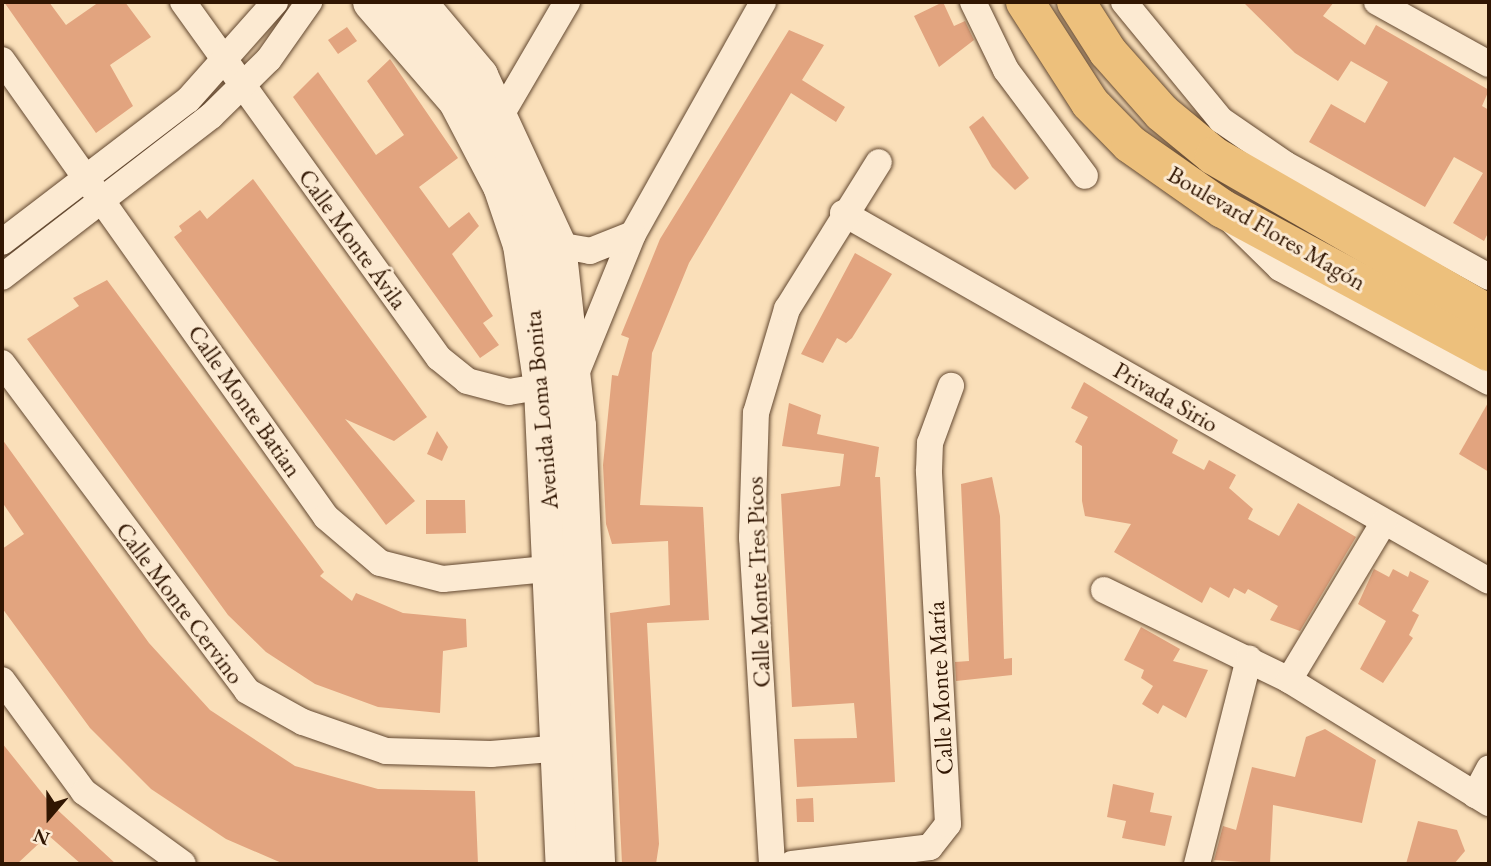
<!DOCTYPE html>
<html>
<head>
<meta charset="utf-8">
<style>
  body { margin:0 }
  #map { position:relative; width:1491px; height:866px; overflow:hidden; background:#fadfb9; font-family:"EB Garamond",serif }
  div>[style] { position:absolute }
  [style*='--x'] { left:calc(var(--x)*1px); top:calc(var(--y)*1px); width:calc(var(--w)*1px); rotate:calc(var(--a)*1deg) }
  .building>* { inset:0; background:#e2a47f }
  .roads { filter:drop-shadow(0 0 2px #634830) drop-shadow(0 0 2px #634830) }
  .minor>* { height:26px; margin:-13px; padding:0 13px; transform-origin:13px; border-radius:13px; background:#fcead2 }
  .secondary>* { height:38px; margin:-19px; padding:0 19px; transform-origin:19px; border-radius:19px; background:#fcead2 }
  .primary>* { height:38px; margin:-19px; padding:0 19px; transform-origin:19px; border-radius:19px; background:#edc07c }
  span { translate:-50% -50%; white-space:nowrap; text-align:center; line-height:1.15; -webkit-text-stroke:6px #fcead2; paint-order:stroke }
  .street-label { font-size:24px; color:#311602 }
  .frame { position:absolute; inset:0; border:4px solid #311602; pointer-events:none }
  .north { position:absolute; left:14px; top:782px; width:70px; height:70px; -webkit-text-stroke:5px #fcead2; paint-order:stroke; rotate:200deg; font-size:19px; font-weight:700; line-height:28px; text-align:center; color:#311602 }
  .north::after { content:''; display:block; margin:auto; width:24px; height:32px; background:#311602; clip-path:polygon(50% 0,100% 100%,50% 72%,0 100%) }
</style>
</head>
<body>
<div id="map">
  <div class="building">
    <i style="clip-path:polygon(4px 2px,49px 2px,66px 25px,99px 2px,125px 2px,151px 37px,110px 65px,133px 106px,96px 133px)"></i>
    <i style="clip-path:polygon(943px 2px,954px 26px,965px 21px,974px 40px,939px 67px,914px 16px)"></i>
    <i style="clip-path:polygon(1243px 2px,1334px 2px,1323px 16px,1365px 45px,1376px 25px,1489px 90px,1482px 106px,1489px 110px,1489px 231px,1484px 241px,1453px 223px,1483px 173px,1454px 157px,1425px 207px,1309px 142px,1331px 104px,1365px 123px,1388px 82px,1351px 61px,1338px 81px,1295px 53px)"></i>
    <i style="clip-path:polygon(347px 27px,357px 41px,338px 54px,328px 40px)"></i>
    <i style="clip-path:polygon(789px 30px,824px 45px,802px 80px,845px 107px,836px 122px,791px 93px,689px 263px,652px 353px,640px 505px,703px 507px,709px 620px,647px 623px,659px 844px,656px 864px,622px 864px,610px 613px,670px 605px,668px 541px,612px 544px,606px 524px,603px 465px,612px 375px,618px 376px,629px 338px,621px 335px,660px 239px)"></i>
    <i style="clip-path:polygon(390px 59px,458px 158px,419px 187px,449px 228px,469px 212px,479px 226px,452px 254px,493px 316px,483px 323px,499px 345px,480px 358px,293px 97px,318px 72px,376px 155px,404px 135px,367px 81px)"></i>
    <i style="clip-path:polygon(983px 116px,1029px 178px,1015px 190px,992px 167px,969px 127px)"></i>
    <i style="clip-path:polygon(253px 179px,427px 417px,394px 441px,345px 419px,415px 501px,386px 525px,174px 237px,182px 231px,179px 226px,200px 210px,207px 219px)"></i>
    <i style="clip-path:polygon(855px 253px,892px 274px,852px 338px,846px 343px,837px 338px,823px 363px,801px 354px)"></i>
    <i style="clip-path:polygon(107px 280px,324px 572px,320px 576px,352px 601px,356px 593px,403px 613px,466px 619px,467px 647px,443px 651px,440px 713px,378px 707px,315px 684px,266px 652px,228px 615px,27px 339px,79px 306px,73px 298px)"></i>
    <i style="clip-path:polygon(1084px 382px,1178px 440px,1172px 453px,1204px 470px,1209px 460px,1236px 475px,1229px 488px,1253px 509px,1248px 519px,1279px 536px,1298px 503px,1356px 537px,1300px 631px,1270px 620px,1278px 606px,1248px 589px,1245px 594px,1234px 588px,1229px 598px,1210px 587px,1202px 603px,1114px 552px,1131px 524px,1085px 516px,1082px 501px,1082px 446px,1075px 442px,1088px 417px,1071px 408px)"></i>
    <i style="clip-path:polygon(1489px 401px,1489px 472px,1459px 454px)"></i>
    <i style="clip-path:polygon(789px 403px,821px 415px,817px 434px,879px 447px,875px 477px,880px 477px,895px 782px,797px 787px,794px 739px,857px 738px,854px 703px,792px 707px,781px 494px,840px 486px,844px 454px,782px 446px)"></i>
    <i style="clip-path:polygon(437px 431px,448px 447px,442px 461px,427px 454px)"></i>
    <i style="clip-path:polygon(2px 439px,149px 643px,210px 710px,295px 766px,378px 789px,475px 791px,478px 864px,284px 864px,226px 839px,151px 789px,90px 728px,2px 608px,2px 549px,24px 534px,2px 502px)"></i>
    <i style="clip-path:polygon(992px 477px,1000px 516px,1004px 659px,1012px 658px,1012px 675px,956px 681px,955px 662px,969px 661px,961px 484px)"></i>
    <i style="clip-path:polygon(426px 500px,465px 500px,466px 533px,426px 534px)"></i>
    <i style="clip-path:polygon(1374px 569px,1389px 577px,1393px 569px,1408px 577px,1410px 571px,1429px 581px,1412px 611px,1419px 615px,1409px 635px,1413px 638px,1383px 683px,1360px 669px,1386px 621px,1358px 604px)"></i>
    <i style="clip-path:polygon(1141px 627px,1180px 649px,1173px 661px,1208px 670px,1186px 718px,1163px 705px,1158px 714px,1142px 704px,1153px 686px,1141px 678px,1144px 670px,1124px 660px)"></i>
    <i style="clip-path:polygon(1325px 729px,1376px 760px,1362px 823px,1273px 805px,1270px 864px,1214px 860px,1223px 826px,1236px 830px,1252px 767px,1295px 777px,1306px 737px)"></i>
    <i style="clip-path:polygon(2px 743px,50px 803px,116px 864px,81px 864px,48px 835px,17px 864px,2px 864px)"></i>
    <i style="clip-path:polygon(1113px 784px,1154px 793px,1150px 812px,1172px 816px,1165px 846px,1122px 838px,1126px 821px,1107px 817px)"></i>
    <i style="clip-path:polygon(813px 798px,814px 822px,797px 822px,796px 799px)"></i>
    <i style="clip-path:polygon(1418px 821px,1457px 830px,1465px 851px,1454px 864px,1406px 864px)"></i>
  </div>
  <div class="roads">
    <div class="minor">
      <i style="--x:183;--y:2;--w:438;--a:54.3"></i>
      <i style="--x:439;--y:358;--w:36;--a:39"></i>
      <i style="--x:467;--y:381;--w:43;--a:14.7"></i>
      <i style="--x:509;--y:392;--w:65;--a:-9.8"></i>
      <i style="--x:573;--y:381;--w:159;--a:-67.8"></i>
      <i style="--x:633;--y:234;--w:266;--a:-60.7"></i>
      <i style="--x:973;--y:2;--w:76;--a:64.1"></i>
      <i style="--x:1006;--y:70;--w:132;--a:53.3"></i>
      <i style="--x:1124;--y:2;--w:153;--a:50.6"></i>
      <i style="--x:1221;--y:120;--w:78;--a:34.5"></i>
      <i style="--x:1285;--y:164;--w:233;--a:29"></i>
      <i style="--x:1377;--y:2;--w:128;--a:29"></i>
      <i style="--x:2;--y:60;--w:560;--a:54.66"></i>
      <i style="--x:326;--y:517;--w:71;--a:40.4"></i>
      <i style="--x:380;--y:563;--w:65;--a:14.3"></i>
      <i style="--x:443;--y:579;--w:125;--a:-5.5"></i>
      <i style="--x:501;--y:115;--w:131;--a:-59.7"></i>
      <i style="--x:843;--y:213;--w:743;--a:29.67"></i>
      <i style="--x:1230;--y:219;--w:70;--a:44.4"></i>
      <i style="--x:1280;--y:268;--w:238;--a:28.6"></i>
      <i style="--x:2;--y:242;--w:234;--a:-37.4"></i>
      <i style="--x:188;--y:100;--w:131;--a:-48.4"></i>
      <i style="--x:557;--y:245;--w:34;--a:10"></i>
      <i style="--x:590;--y:251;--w:46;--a:-21.6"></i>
      <i style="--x:2;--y:277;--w:264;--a:-37.6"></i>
      <i style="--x:211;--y:116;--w:81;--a:-44.5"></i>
      <i style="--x:269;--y:59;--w:70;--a:-54.9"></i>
      <i style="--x:2;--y:363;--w:409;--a:53.2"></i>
      <i style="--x:247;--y:691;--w:64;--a:29"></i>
      <i style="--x:303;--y:722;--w:88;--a:19.3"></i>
      <i style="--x:386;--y:751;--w:105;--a:1.6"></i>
      <i style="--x:491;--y:754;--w:84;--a:-4.8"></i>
      <i style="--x:1104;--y:590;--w:206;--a:25.9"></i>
      <i style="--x:1289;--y:680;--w:235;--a:31.6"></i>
      <i style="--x:2;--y:680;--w:139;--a:53.8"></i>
      <i style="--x:84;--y:792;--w:122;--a:36"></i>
      <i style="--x:1289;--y:680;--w:184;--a:-59"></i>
      <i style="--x:1475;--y:795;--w:30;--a:-62"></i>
      <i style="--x:772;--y:864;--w:327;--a:-93.5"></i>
      <i style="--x:752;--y:538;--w:125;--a:-88.2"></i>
      <i style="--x:756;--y:413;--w:109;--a:-73.4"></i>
      <i style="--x:787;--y:309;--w:173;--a:-58"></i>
      <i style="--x:792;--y:864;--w:139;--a:-7"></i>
      <i style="--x:930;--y:847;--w:29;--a:-52"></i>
      <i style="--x:948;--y:824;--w:354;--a:-93.1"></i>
      <i style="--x:929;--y:471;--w:28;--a:-88"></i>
      <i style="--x:930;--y:443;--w:61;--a:-69.8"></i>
      <i style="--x:1197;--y:864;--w:212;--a:-75.8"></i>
    </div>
    <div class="secondary">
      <i style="--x:372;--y:2;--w:130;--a:49.1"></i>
      <i style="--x:457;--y:100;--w:97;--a:62.4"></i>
      <i style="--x:502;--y:186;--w:62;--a:71.3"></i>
      <i style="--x:522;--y:245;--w:145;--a:81.6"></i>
      <i style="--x:543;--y:388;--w:477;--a:87.4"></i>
      <i style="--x:417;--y:2;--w:97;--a:50"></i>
      <i style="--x:479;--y:76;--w:186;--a:65.2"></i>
      <i style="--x:557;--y:245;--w:182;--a:83.7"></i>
      <i style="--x:577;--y:426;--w:438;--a:87.5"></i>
    </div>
    <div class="primary">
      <i style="--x:1025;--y:2;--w:120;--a:57.2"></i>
      <i style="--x:1090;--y:103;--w:57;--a:45.7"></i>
      <i style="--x:1130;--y:144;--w:113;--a:35"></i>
      <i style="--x:1223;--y:209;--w:302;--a:28.3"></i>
      <i style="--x:1076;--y:2;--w:59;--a:57.4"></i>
      <i style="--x:1108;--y:52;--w:81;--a:48.5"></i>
      <i style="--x:1162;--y:113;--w:67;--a:39.6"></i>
      <i style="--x:1214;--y:156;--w:317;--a:29.9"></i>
    </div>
  </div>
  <div class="street-label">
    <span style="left:1267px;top:228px;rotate:30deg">Boulevard Flores Magón</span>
    <span style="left:353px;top:239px;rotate:54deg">Calle Monte Ávila</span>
    <span style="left:1166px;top:397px;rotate:30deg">Privada Sirio</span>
    <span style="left:245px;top:401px;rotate:55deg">Calle Monte Batian</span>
    <span style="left:541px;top:410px;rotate:-95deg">Avenida Loma Bonita</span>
    <span style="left:758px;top:582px;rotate:-92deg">Calle Monte Tres Picos</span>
    <span style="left:180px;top:603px;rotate:53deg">Calle Monte Cervino</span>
    <span style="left:940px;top:688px;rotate:-93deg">Calle Monte María</span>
  </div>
  <div class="frame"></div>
  <div class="north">N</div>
</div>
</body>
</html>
